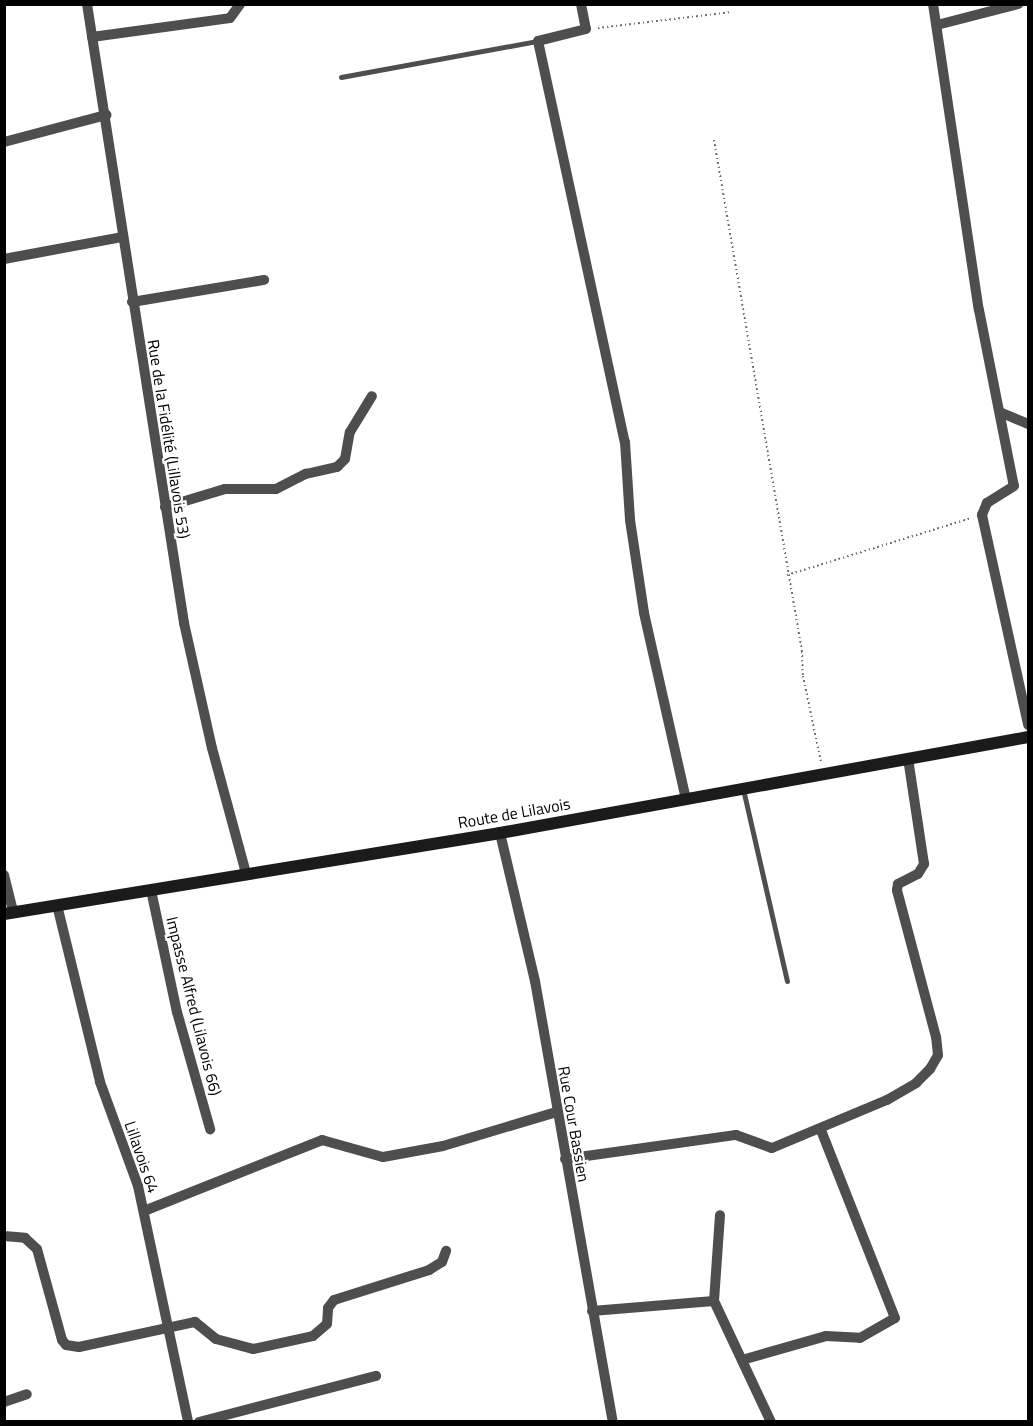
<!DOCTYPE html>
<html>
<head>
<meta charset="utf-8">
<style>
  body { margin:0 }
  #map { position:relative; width:1033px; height:1426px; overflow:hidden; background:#fff; font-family:"Titillium Web",sans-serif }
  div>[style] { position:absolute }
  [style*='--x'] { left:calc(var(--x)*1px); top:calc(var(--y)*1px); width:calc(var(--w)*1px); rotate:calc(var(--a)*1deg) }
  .path>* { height:2px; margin-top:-1px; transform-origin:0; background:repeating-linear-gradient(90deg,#707070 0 1.5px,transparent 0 4.5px) }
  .service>* { height:5px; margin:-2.5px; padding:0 2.5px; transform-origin:2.5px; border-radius:2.5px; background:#4e4e4e }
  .minor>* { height:10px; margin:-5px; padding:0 5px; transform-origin:5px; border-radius:5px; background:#4e4e4e }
  .secondary>* { height:12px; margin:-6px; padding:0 6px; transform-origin:6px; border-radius:6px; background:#1b1b1b }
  span { translate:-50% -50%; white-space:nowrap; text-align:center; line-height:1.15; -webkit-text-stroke:4.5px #fff; paint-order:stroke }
  .street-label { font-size:16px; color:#000 }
  .frame { position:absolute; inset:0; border:6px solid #000; pointer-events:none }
</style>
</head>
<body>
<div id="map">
  <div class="path">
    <i style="--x:598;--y:28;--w:135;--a:-6.8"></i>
    <i style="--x:714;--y:140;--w:519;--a:80.23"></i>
    <i style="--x:802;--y:651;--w:25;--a:88"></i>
    <i style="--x:803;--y:676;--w:88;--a:78.2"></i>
    <i style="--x:787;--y:575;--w:193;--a:-17.2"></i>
  </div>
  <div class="service">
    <i style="--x:341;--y:77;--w:200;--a:-10.4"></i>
    <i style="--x:743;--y:789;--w:197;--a:77.1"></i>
  </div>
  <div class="minor">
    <i style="--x:87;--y:4;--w:627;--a:81.09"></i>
    <i style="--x:184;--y:623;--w:128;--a:77.4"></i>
    <i style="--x:212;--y:748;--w:130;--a:74.8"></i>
    <i style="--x:581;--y:4;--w:25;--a:79"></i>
    <i style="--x:586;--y:29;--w:49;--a:166"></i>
    <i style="--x:538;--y:41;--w:410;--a:77.8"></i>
    <i style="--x:625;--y:442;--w:78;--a:86.3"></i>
    <i style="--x:630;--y:520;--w:94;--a:81.4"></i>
    <i style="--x:644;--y:613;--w:191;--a:77.3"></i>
    <i style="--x:933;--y:4;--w:309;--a:81.5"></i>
    <i style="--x:979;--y:310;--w:179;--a:78.8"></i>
    <i style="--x:1014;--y:486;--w:32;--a:148"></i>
    <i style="--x:987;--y:503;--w:13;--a:113"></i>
    <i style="--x:982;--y:515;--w:215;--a:77.6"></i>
    <i style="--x:937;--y:25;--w:84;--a:-14.5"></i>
    <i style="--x:92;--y:37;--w:139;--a:-7.8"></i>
    <i style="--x:230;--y:18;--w:17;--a:-54"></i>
    <i style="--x:4;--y:142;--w:106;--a:-14.8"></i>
    <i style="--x:4;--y:259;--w:121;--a:-10.5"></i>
    <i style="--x:132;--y:302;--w:134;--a:-9.5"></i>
    <i style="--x:1002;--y:413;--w:28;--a:23"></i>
    <i style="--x:165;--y:507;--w:63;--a:-16.7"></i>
    <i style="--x:225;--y:489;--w:51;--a:0"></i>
    <i style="--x:276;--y:489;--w:34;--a:-27"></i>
    <i style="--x:306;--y:474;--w:32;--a:-13"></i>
    <i style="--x:337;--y:467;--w:11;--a:-45"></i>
    <i style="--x:345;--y:459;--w:27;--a:-80"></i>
    <i style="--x:350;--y:432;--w:42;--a:-58.6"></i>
    <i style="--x:500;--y:833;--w:152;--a:76.7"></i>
    <i style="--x:535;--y:981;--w:448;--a:80"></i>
    <i style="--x:4;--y:875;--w:38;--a:76"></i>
    <i style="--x:151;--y:890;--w:125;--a:78"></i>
    <i style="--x:177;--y:1012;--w:122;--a:74.2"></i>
    <i style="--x:57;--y:905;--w:182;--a:76.3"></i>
    <i style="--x:100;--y:1082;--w:111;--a:69.9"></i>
    <i style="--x:138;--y:1186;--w:241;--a:78"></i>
    <i style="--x:565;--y:1159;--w:173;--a:-8"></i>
    <i style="--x:736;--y:1135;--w:38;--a:20"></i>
    <i style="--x:772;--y:1148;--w:125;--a:-22.7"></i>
    <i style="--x:887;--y:1100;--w:34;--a:-30"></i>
    <i style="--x:916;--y:1083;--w:20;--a:-45"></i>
    <i style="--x:930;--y:1069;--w:16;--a:-60"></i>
    <i style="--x:938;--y:1055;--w:18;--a:-96"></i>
    <i style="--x:936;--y:1037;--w:152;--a:-104.9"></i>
    <i style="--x:897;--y:890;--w:6;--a:-81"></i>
    <i style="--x:898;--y:884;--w:22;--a:-27"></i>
    <i style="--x:918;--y:874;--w:12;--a:-59"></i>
    <i style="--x:924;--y:864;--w:107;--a:-98.6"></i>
    <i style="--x:144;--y:1211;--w:192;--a:-21.7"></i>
    <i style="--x:322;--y:1140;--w:63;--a:15.6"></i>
    <i style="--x:383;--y:1157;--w:61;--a:-10.4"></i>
    <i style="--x:443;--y:1146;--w:118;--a:-16.7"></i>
    <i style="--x:4;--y:1236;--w:21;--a:5"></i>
    <i style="--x:25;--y:1238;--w:16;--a:43"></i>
    <i style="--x:37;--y:1249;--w:94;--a:74.6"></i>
    <i style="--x:62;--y:1340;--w:6;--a:51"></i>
    <i style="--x:66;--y:1345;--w:13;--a:9"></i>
    <i style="--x:79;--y:1347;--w:119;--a:-12.2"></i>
    <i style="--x:195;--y:1322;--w:27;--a:39"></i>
    <i style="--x:216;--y:1339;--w:38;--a:15"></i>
    <i style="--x:253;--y:1349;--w:61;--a:-12.2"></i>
    <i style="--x:313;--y:1336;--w:18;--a:-41"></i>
    <i style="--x:327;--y:1324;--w:16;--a:-86"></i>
    <i style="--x:328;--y:1308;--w:10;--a:-53"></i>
    <i style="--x:334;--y:1300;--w:100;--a:-17.5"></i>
    <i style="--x:429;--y:1270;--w:15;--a:-32"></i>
    <i style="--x:442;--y:1262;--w:12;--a:-70"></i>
    <i style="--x:714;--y:1301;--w:86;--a:-86"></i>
    <i style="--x:592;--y:1311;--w:122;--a:-4.7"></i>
    <i style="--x:714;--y:1301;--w:134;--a:64.8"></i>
    <i style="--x:742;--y:1360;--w:87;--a:-15.9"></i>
    <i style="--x:826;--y:1336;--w:34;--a:3"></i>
    <i style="--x:860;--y:1338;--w:40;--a:-29.7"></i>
    <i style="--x:895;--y:1318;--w:202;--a:-111.5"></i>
    <i style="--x:4;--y:1402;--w:24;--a:-19"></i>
    <i style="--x:199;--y:1422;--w:183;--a:-14.6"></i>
  </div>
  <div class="secondary">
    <i style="--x:4;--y:914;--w:503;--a:-9.27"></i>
    <i style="--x:500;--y:833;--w:537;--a:-10.3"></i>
  </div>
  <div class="street-label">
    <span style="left:169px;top:439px;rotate:81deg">Rue de la Fidélité (Lillavois 53)</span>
    <span style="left:514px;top:813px;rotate:-10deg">Route de Lilavois</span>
    <span style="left:194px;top:1006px;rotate:76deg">Impasse Alfred (Lilavois 66)</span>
    <span style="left:574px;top:1124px;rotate:80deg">Rue Cour Bassien</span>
    <span style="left:142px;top:1157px;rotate:71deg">Lillavois 64</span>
  </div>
  <div class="frame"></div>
</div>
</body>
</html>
